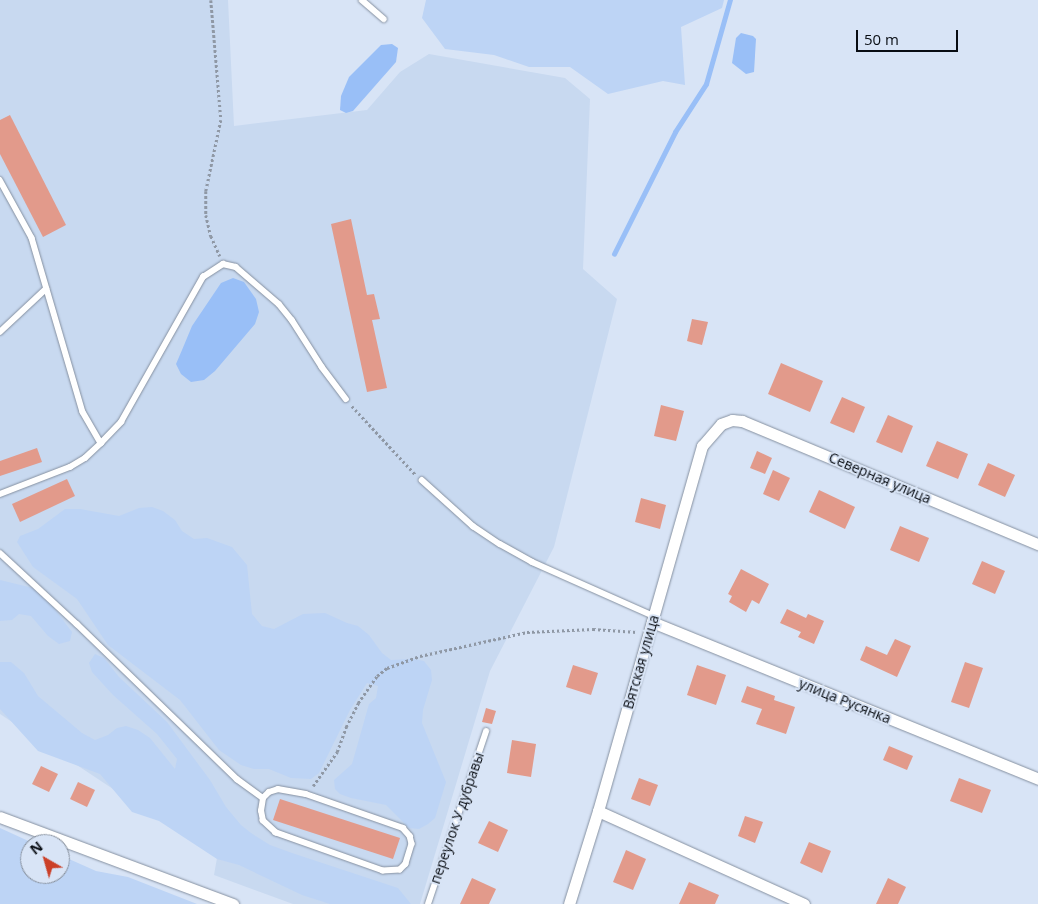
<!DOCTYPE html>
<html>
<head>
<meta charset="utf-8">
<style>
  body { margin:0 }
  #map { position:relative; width:1038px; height:904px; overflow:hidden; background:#d8e4f6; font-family:"Open Sans",sans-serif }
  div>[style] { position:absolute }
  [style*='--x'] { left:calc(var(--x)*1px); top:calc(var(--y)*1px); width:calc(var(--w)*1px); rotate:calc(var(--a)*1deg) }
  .built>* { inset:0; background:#c8d9f0 }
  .green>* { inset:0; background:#bdd4f5 }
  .water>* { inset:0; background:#99bff7 }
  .stream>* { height:4.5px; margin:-2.25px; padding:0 2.25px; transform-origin:2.25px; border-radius:2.25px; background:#99bff7 }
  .building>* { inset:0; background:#e29a8b }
  .path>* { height:2.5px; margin-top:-1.25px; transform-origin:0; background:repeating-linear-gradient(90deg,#8f98a5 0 2.5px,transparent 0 5px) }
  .roads { filter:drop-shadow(0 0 1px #8590a0) drop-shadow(0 0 1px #8590a0) }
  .lane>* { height:5.5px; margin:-2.75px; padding:0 2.75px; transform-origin:2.75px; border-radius:2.75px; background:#fff }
  .street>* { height:11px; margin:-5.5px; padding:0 5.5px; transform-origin:5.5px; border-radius:5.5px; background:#fff }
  span { translate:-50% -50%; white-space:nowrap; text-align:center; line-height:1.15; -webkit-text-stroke:4px #d8e4f6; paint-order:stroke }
  .street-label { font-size:14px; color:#090d13 }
  .north { position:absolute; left:20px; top:834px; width:50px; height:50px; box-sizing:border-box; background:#d8e4f6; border:1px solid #858e9b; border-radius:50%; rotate:322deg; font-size:14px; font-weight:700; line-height:20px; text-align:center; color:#090d13 }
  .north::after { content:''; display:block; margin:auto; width:18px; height:22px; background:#cb4028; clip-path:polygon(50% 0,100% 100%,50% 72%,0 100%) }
  .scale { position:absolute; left:856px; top:30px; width:102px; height:22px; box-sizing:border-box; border:2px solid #090d13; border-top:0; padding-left:6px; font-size:15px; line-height:18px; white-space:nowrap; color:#090d13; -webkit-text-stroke:4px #d8e4f6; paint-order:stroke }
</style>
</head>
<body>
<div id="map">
  <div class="built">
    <i style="clip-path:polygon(0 0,228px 0,234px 126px,367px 110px,400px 72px,429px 54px,565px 78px,590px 99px,583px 269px,617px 299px,554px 547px,490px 671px,420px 904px,293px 904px,214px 875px,217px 858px,0 714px)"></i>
  </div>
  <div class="green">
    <i style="clip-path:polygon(426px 0,724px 0,722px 8px,681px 27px,685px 85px,663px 81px,608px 94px,570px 67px,529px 67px,494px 55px,445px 49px,422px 18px)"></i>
    <i style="clip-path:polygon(152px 507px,163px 511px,175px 520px,182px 531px,194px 539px,207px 538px,232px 547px,247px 565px,252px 614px,262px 626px,274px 629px,303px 614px,325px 613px,347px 623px,358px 626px,369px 635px,382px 653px,391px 660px,413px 659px,424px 661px,431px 670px,432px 680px,423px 710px,422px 723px,446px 782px,435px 818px,428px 824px,419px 829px,409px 828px,386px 805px,351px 798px,340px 794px,335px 789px,334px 780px,352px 764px,369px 704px,376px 698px,378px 686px,367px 683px,350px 710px,319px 773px,311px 779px,291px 778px,269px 769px,254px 769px,241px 765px,219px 750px,180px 700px,108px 645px,77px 599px,33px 567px,17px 542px,20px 536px,38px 529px,65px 509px,80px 509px,119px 516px,139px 508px)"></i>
    <i style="clip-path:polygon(0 580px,37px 589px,47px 599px,72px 632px,70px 641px,59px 644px,48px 636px,31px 616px,19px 614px,12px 620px,0 621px)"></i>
    <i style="clip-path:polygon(95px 654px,104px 658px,119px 677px,167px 722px,210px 780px,226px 807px,241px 825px,251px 833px,270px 845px,292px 853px,398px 888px,411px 904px,330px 904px,302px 895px,239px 865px,217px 859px,159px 821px,132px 812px,100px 774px,38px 751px,0 709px,0 662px,11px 662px,24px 673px,38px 696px,82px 733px,95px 740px,108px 735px,117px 728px,126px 726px,138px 730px,150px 738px,175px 769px,177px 759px,157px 734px,113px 695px,92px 672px,89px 663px)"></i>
    <i style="clip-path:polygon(0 828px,35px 844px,30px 844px,30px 874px,60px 874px,60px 855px,96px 871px,128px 877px,197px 904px,0 904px)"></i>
  </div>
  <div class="water">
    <i style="clip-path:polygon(741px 33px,753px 36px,756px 39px,754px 72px,746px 74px,732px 63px,736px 38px)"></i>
    <i style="clip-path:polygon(392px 44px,398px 48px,396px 62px,353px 111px,346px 113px,340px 110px,341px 96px,349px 77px,381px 45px)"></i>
    <i style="clip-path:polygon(233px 278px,244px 282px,256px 299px,259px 312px,255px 324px,215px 371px,204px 380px,191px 382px,181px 374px,176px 364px,182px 350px,192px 326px,221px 283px)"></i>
  </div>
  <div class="stream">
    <i style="--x:614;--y:254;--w:136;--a:-63.4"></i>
    <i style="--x:675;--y:132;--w:57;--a:-57.1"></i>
    <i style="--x:706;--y:84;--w:87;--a:-74.1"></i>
  </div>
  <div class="building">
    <i style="clip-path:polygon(10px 115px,66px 225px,43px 237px,0 154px,0 120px)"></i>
    <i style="clip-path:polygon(351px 219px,367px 295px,374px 294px,380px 319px,372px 320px,387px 388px,367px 392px,331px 224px)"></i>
    <i style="clip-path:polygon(692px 319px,708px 322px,702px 345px,687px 341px)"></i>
    <i style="clip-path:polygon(781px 363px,823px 381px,810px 412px,768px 394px)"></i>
    <i style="clip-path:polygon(842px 397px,865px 407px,854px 433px,830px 423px)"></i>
    <i style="clip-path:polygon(661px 405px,684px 411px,676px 441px,654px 436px)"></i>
    <i style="clip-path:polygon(888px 415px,913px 426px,902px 453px,876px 442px)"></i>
    <i style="clip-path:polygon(937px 441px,968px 454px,958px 479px,926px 466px)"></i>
    <i style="clip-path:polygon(37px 448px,42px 462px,0 476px,0 461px)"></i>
    <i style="clip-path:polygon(757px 451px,772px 458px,765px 474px,750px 468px)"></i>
    <i style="clip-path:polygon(988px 463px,1015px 475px,1005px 497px,978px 485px)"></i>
    <i style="clip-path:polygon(773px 470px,790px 478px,779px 501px,763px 494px)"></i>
    <i style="clip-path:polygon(67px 479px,75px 496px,20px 522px,12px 504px)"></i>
    <i style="clip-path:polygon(819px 490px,855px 507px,845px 529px,809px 512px)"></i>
    <i style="clip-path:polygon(641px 498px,666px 505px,660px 529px,635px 522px)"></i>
    <i style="clip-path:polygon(900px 526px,929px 538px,919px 562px,890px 550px)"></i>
    <i style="clip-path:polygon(982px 561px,1005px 571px,995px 594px,972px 584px)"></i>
    <i style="clip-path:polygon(741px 569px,769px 584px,759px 604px,752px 600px,746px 612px,729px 602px,732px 596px,728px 594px)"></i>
    <i style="clip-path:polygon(787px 609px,806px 618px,808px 614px,824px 621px,814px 644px,798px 637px,801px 632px,780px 623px)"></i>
    <i style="clip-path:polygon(895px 639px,911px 646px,897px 677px,860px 660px,866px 646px,887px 655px)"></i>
    <i style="clip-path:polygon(965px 662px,983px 668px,969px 708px,951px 702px)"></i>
    <i style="clip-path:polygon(573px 665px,598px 673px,591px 695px,566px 687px)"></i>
    <i style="clip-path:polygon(697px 665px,726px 675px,716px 705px,687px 695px)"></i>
    <i style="clip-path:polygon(747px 686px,775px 696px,774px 700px,795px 707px,786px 734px,756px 724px,762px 709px,741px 702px)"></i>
    <i style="clip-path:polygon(486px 708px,496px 711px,492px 724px,482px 722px)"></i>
    <i style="clip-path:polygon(512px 740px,536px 744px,531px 777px,507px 773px)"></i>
    <i style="clip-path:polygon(889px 746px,913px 756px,907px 770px,883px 760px)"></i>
    <i style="clip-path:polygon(41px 766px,58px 774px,49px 792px,32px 784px)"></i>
    <i style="clip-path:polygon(639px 778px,658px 785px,650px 806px,631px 799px)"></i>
    <i style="clip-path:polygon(959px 778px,991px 790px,982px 813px,950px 801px)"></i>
    <i style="clip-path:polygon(78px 782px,95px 790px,87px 807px,70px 799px)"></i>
    <i style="clip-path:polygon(280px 799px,400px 838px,393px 859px,273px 820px)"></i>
    <i style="clip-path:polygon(745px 816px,763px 822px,755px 843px,738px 836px)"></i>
    <i style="clip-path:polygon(489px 821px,508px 830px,498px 852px,478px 843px)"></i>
    <i style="clip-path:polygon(809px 842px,831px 851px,822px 873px,800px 863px)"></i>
    <i style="clip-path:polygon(626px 850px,646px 859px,633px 890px,613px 882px)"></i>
    <i style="clip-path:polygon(472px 878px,496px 889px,489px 904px,460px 904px)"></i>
    <i style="clip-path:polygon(888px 878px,906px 887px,898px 904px,876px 904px)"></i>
    <i style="clip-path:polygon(689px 882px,719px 895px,715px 904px,679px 904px)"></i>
  </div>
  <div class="path">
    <i style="--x:211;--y:0;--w:120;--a:85.2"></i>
    <i style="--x:221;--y:120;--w:73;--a:101.9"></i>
    <i style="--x:206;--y:191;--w:24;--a:90"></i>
    <i style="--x:206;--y:215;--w:22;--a:77"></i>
    <i style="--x:211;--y:236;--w:22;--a:66"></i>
    <i style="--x:352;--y:406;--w:94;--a:47.2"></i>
    <i style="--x:313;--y:786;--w:42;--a:-54.8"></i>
    <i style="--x:337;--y:752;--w:27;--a:-70"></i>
    <i style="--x:346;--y:727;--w:27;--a:-63"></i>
    <i style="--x:358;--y:703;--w:33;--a:-55"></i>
    <i style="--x:377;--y:676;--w:13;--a:-39"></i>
    <i style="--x:387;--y:668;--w:35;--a:-20"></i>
    <i style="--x:420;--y:656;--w:110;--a:-12.6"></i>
    <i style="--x:527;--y:632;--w:66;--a:-2.6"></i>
    <i style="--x:593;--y:629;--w:44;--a:3.9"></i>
  </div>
  <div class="roads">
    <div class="lane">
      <i style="--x:362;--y:0;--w:29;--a:41"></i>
      <i style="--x:0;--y:180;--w:66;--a:61.1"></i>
      <i style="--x:32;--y:238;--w:181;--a:73.7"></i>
      <i style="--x:83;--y:412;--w:36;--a:60"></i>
      <i style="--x:0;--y:332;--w:63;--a:-43.1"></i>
      <i style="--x:422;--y:480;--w:69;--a:42"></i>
      <i style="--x:473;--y:526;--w:32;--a:34"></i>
      <i style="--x:500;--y:544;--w:37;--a:29"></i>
      <i style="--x:532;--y:562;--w:133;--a:23.9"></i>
      <i style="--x:0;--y:494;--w:75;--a:-21.1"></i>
      <i style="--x:70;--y:467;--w:17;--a:-31"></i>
      <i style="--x:85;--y:458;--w:22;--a:-43"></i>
      <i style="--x:101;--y:443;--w:29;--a:-46"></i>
      <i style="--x:121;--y:422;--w:167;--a:-60.5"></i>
      <i style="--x:203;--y:277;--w:24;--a:-33"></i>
      <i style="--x:223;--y:264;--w:13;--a:13"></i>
      <i style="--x:236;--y:267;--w:57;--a:40.7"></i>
      <i style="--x:279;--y:304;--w:21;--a:51"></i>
      <i style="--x:292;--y:320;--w:56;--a:57.4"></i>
      <i style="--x:322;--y:367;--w:40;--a:53"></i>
      <i style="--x:0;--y:553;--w:105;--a:42.7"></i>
      <i style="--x:77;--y:624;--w:223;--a:44.1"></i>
      <i style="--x:237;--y:779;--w:32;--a:36"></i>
      <i style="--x:278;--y:789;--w:28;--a:10"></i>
      <i style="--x:306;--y:794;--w:103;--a:19.3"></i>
      <i style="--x:403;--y:828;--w:11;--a:49"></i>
      <i style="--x:410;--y:836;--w:8;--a:76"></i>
      <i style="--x:412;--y:844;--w:21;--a:107"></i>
      <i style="--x:406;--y:864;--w:8;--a:135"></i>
      <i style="--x:400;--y:870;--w:17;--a:177"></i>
      <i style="--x:383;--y:871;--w:114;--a:-160.4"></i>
      <i style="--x:276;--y:833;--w:18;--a:-137"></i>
      <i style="--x:263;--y:821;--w:10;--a:-101"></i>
      <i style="--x:261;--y:811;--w:13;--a:-81"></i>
      <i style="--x:263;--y:798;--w:8;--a:-45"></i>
      <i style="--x:269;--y:792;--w:9;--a:-18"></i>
      <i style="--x:428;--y:904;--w:182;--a:-71.4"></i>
    </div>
    <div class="street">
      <i style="--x:652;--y:622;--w:417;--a:22.1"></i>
      <i style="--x:598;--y:811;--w:226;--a:24.3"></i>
      <i style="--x:0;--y:817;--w:249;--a:20.5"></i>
      <i style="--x:569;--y:904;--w:97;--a:-72.7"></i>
      <i style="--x:598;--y:811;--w:380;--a:-74.1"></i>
      <i style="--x:702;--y:446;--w:29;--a:-49"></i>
      <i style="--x:721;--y:424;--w:12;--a:-20"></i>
      <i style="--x:732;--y:420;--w:10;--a:6"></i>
      <i style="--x:742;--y:421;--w:321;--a:22.6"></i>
    </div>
  </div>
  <div class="street-label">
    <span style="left:880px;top:478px;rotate:23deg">Северная улица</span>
    <span style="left:641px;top:662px;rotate:-74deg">Вятская улица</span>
    <span style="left:845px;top:701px;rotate:22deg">улица Русянка</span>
    <span style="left:457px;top:818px;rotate:-71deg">переулок У дубравы</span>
  </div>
  <div class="north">N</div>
  <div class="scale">50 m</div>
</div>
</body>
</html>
